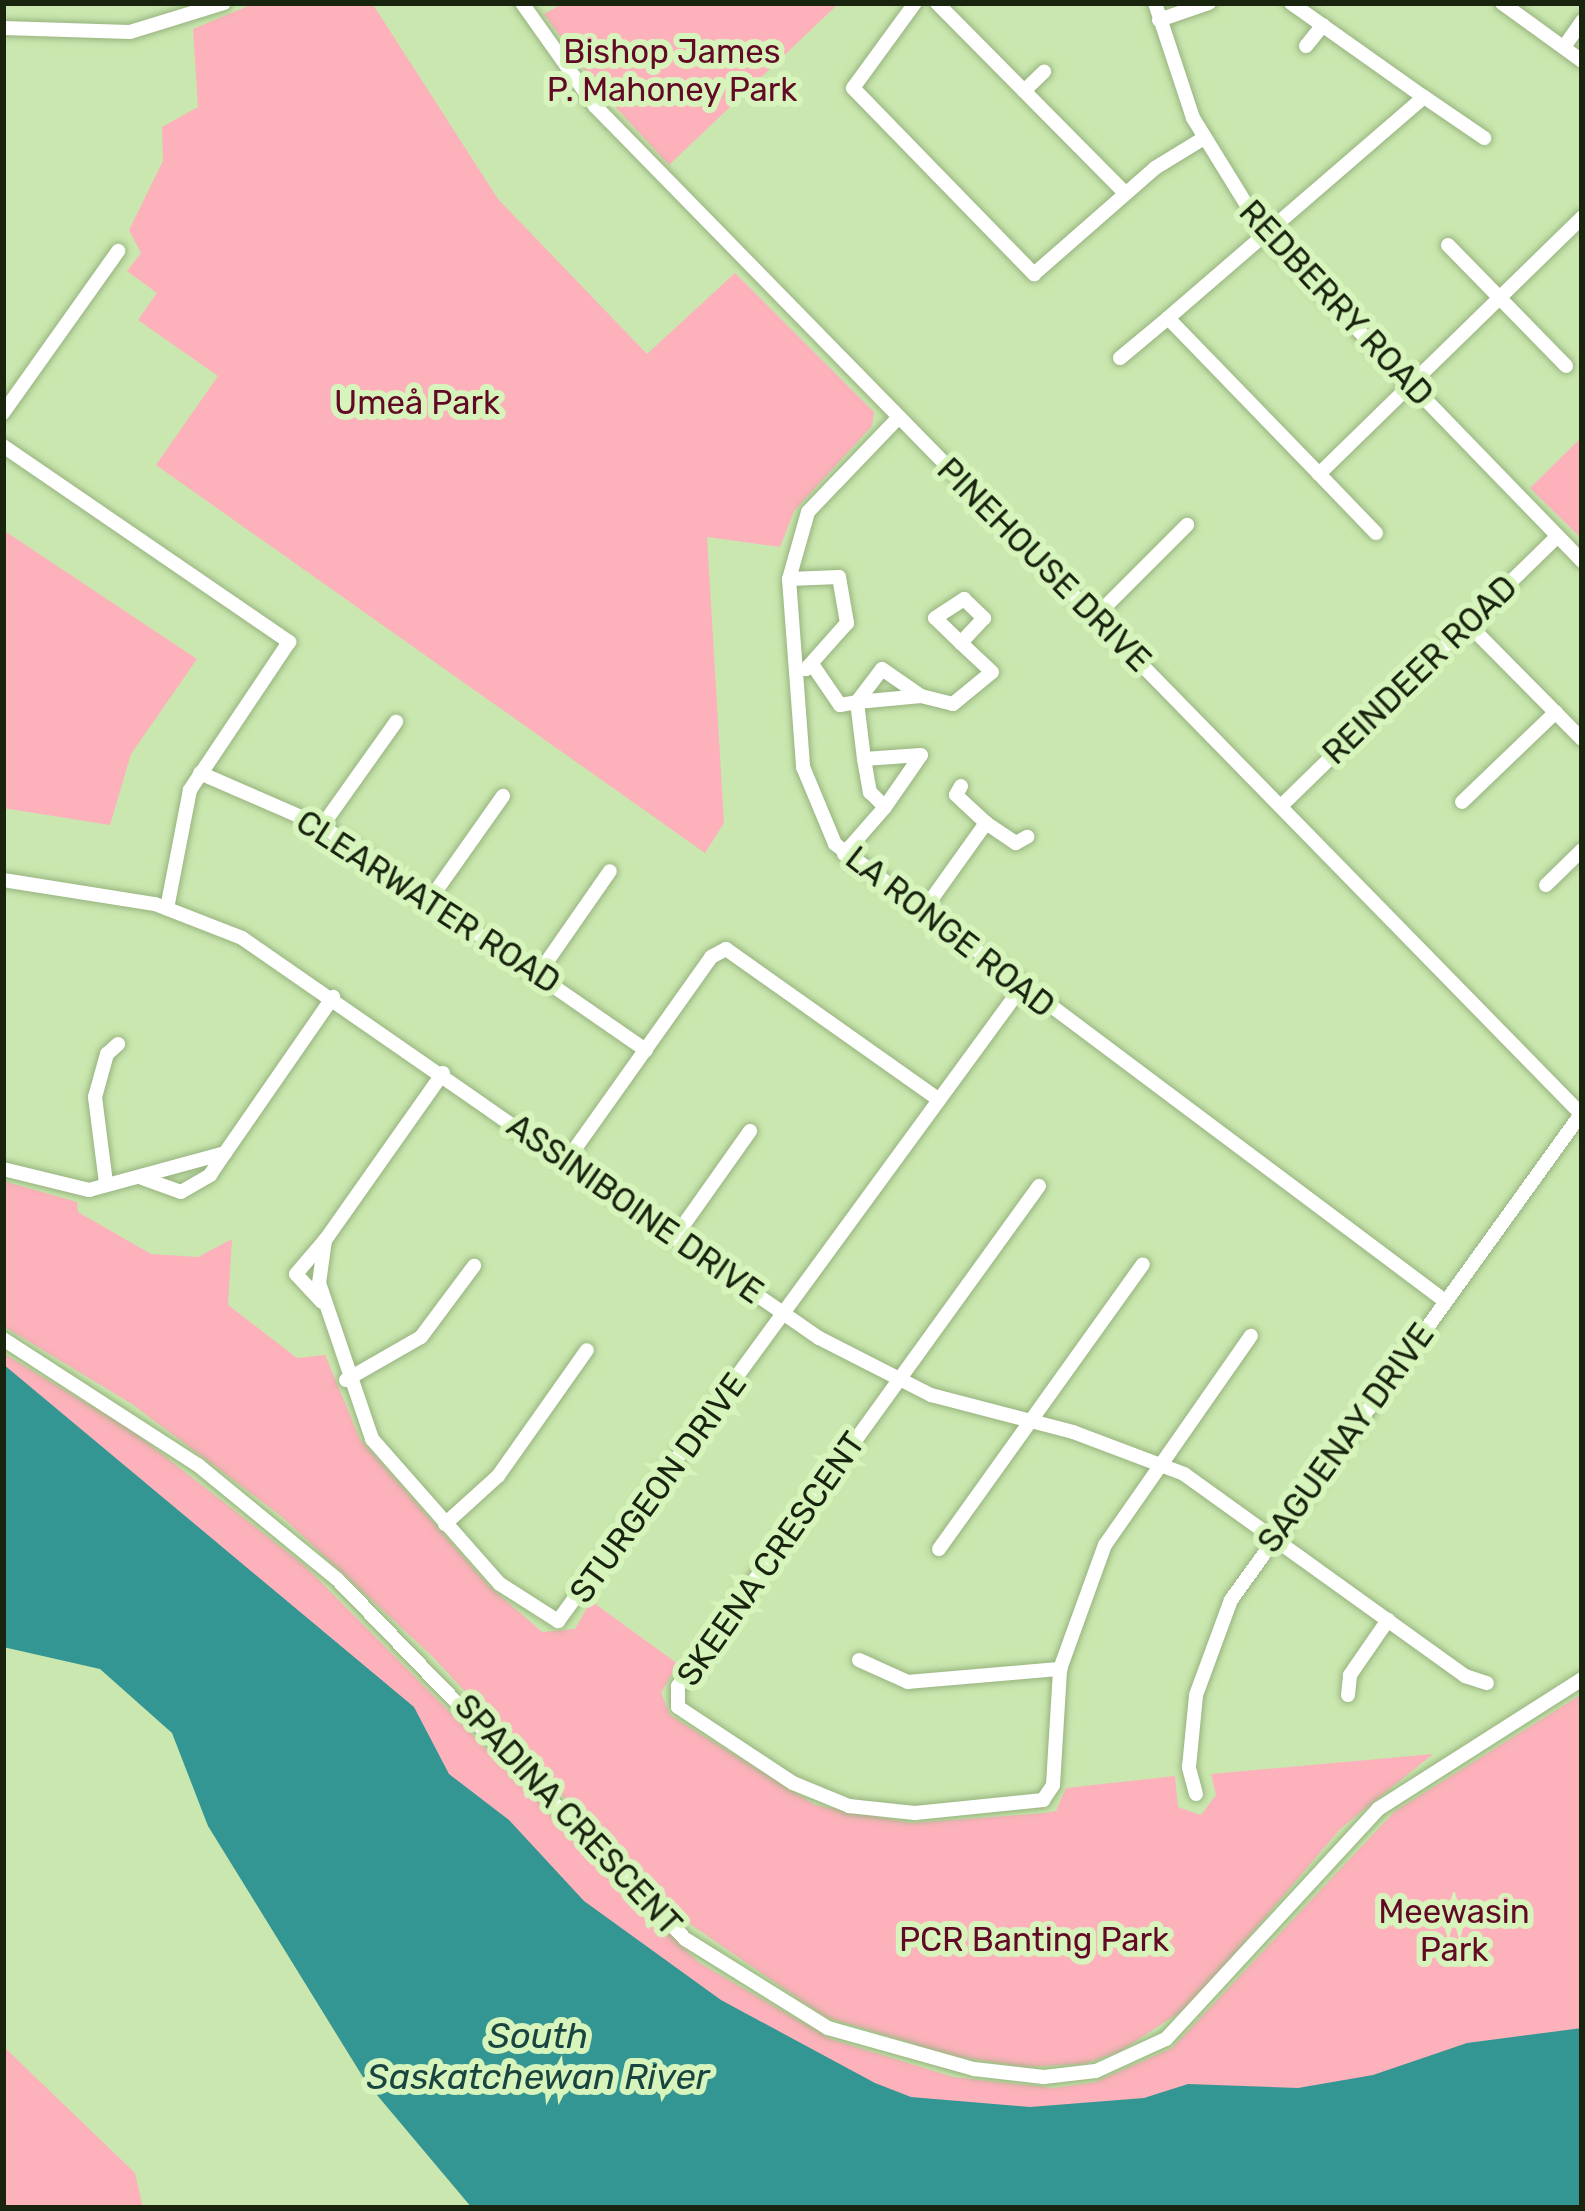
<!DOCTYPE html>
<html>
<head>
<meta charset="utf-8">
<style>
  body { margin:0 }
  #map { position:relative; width:1585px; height:2211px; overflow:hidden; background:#cae7af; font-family:Rubik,sans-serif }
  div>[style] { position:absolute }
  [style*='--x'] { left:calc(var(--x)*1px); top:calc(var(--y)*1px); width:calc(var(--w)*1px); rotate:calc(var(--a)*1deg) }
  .green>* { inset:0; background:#fdb1bb }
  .water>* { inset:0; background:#349692 }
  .roads { filter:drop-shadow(0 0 3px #97b37e) drop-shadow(0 0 3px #97b37e) }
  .minor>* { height:14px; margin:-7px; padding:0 7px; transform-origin:7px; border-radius:7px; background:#fff }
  span { translate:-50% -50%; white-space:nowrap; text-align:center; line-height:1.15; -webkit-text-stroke:12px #d7f4bc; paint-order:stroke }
  .park-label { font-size:33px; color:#620925 }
  .street-label { font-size:33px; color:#19240f }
  .water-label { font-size:36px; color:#184441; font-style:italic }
  .frame { position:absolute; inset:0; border:6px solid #19240f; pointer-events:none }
</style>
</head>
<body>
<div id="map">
  <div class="green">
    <i style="clip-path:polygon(255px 3px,372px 3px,498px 199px,647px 354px,735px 273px,874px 412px,872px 426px,794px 511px,780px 547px,707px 537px,724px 823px,705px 853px,156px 465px,218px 376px,138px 320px,157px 293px,127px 271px,141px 253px,129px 230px,163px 161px,162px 127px,198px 107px,193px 29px)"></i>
    <i style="clip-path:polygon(564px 3px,839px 3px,669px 165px,597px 87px,544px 14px)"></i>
    <i style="clip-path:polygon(1582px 437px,1582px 537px,1581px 538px,1530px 488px)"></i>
    <i style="clip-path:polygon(3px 530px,197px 659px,131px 754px,110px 825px,3px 808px)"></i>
    <i style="clip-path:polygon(3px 1181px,77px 1202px,78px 1212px,151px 1254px,198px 1257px,232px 1239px,228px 1305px,297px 1358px,325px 1355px,360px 1439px,489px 1586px,542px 1632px,575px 1629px,591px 1601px,678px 1664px,661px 1693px,670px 1715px,815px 1805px,911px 1823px,1045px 1813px,1056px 1811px,1066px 1788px,1175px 1776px,1178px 1807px,1201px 1815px,1216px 1795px,1211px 1774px,1433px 1754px,1340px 1829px,1191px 2005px,1119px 2052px,1084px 2064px,1025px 2067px,958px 2057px,825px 2017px,667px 1908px,433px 1657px,281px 1516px,132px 1404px,3px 1326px)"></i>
    <i style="clip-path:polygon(3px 1353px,131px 1430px,303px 1564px,698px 1962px,831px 2039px,953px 2077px,1054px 2088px,1095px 2082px,1172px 2048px,1395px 1811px,1582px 1694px,1582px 2038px,1389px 2079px,1056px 2115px,902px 2105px,811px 2058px,600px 1924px,3px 1377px)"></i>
    <i style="clip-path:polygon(3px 2046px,135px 2173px,143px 2208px,3px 2208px)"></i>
  </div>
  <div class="water">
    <i style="clip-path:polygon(3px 1364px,414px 1707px,449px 1774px,509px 1820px,584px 1901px,721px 2000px,875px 2083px,911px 2097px,1030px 2107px,1144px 2098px,1188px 2084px,1298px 2088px,1373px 2075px,1467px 2043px,1582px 2028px,1582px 2208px,472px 2208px,366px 2082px,208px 1826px,172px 1733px,100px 1669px,3px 1647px)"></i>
  </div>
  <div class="roads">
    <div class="minor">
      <i style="--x:522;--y:3;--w:126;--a:54.7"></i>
      <i style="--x:595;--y:106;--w:1411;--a:45.63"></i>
      <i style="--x:915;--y:3;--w:105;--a:126.1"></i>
      <i style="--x:853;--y:88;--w:260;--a:45.8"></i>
      <i style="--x:1034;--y:274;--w:161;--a:-41.2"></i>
      <i style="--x:1155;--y:168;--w:57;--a:-31.5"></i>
      <i style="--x:937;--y:3;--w:267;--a:45.3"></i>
      <i style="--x:1155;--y:3;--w:121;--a:71.7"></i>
      <i style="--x:1193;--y:118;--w:135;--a:58.3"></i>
      <i style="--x:1264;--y:233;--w:457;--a:45.9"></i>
      <i style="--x:1291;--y:3;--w:163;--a:35.3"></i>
      <i style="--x:1424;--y:97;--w:338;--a:139.2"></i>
      <i style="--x:1168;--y:318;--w:217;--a:45.9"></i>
      <i style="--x:1319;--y:474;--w:368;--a:-44.3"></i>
      <i style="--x:1502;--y:3;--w:99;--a:35.9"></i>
      <i style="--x:1159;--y:20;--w:53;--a:-18.8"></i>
      <i style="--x:3;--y:28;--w:127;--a:1.8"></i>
      <i style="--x:130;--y:32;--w:98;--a:-17.1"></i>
      <i style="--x:1306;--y:46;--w:27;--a:-51"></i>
      <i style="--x:1564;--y:47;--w:32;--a:-55"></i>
      <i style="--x:1024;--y:91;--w:28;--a:-44"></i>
      <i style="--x:1424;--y:97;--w:73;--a:34.3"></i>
      <i style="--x:1448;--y:245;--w:169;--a:45.7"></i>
      <i style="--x:1120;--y:358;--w:62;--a:-39.8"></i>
      <i style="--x:3;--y:413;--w:199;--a:-54.6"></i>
      <i style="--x:898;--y:418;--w:130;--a:133.8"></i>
      <i style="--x:808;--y:512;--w:70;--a:105.8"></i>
      <i style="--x:789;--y:579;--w:189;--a:85.7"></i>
      <i style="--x:803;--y:767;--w:83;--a:67.4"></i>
      <i style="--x:835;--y:844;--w:762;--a:36.84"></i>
      <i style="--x:3;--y:446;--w:347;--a:34.4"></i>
      <i style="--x:289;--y:642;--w:178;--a:123.8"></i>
      <i style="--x:190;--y:790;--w:120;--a:101"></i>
      <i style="--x:1319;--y:474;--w:82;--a:46"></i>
      <i style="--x:789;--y:579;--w:50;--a:-2.3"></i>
      <i style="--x:839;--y:577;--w:47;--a:80.1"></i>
      <i style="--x:847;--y:623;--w:62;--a:131.7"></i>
      <i style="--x:1096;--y:616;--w:129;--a:-45"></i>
      <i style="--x:1468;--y:624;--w:162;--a:45.3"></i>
      <i style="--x:814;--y:667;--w:46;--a:55.6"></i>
      <i style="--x:840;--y:705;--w:17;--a:-10"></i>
      <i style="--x:857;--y:702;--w:41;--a:-52.9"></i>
      <i style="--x:882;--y:669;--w:47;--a:34.7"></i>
      <i style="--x:921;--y:696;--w:64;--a:174.6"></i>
      <i style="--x:857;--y:702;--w:57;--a:83"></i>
      <i style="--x:864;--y:759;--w:34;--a:80"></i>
      <i style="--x:870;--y:792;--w:21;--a:45"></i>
      <i style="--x:885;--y:807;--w:63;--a:-55.3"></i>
      <i style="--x:921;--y:755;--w:57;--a:176"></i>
      <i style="--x:921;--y:696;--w:33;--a:14"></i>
      <i style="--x:953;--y:704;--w:50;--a:-39.4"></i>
      <i style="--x:992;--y:672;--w:42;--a:-136.9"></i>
      <i style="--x:961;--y:643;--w:36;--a:-136"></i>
      <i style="--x:935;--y:618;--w:35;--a:-33"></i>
      <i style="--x:964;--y:599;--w:28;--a:44"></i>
      <i style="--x:984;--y:618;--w:34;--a:133"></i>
      <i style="--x:200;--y:773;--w:133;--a:23.5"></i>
      <i style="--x:322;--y:826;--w:394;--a:34.7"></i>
      <i style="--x:961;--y:786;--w:10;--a:119"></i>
      <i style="--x:956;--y:795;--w:41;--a:43"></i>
      <i style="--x:986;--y:823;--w:36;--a:34"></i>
      <i style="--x:1016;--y:843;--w:13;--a:-29"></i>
      <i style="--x:1462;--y:802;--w:130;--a:-43.8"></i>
      <i style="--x:1282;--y:805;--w:385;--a:-44.3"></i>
      <i style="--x:322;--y:826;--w:128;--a:-54.6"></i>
      <i style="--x:844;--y:854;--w:62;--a:-48.9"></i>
      <i style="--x:3;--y:880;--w:154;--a:9"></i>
      <i style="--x:155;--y:904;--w:93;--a:21.3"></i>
      <i style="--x:242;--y:938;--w:702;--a:34.73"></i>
      <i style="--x:819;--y:1338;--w:126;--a:27"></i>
      <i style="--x:931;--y:1395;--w:147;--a:14.6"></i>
      <i style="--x:1073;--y:1432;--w:119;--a:20.7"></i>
      <i style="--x:1184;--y:1474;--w:346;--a:35.7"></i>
      <i style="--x:1465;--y:1676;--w:23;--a:18"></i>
      <i style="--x:1546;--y:885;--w:50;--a:-44.2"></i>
      <i style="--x:431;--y:898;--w:125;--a:-54.8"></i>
      <i style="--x:921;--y:914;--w:112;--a:-54.5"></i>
      <i style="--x:539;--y:973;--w:124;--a:-55.2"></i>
      <i style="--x:443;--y:1073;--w:204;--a:125.2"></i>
      <i style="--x:325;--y:1240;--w:43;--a:97.9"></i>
      <i style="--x:319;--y:1283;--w:165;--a:71.2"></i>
      <i style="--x:372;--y:1439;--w:193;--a:48.6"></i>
      <i style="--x:500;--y:1584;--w:69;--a:32.5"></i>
      <i style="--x:558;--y:1621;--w:784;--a:-53.82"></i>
      <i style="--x:567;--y:1160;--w:249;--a:-54.6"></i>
      <i style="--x:711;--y:957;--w:17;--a:-28"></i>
      <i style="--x:726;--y:949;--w:261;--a:35.3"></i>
      <i style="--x:3;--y:1169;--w:89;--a:13.7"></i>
      <i style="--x:89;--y:1190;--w:141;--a:-15.2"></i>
      <i style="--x:225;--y:1153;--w:190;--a:-55.3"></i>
      <i style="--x:142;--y:1178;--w:41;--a:19.7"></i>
      <i style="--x:181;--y:1192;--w:34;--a:-30"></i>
      <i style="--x:210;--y:1175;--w:27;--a:-56"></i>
      <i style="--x:106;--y:1183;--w:87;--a:-97.3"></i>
      <i style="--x:95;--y:1097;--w:45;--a:-74.4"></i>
      <i style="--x:107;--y:1054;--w:15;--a:-42"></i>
      <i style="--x:1039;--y:1186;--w:617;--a:125.83"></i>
      <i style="--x:678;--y:1686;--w:21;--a:90"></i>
      <i style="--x:678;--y:1707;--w:138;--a:33.5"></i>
      <i style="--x:793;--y:1783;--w:61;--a:22.3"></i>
      <i style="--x:849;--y:1806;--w:66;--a:6.1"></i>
      <i style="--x:915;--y:1813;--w:129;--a:-5.8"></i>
      <i style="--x:1043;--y:1800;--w:18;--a:-56"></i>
      <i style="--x:1053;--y:1785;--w:116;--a:-86.5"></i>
      <i style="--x:1060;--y:1669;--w:132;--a:-70.1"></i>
      <i style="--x:1105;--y:1545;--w:255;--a:-55.1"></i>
      <i style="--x:675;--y:1237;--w:130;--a:-54.7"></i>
      <i style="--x:322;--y:1302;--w:38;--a:-133"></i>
      <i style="--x:296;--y:1274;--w:45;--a:-49.5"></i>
      <i style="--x:3;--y:1339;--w:232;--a:32.9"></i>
      <i style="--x:198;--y:1465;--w:180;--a:39.4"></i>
      <i style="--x:337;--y:1579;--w:501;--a:45.97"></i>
      <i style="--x:685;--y:1939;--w:168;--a:31.9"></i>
      <i style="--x:828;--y:2028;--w:152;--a:15.7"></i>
      <i style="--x:974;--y:2069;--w:70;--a:6.5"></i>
      <i style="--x:1044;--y:2077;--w:52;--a:-6.6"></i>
      <i style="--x:1096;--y:2071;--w:77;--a:-24.6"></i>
      <i style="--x:1166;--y:2039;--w:313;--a:-47.3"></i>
      <i style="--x:1378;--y:1809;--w:242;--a:-32.5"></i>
      <i style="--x:346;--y:1380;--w:86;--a:-29.8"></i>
      <i style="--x:421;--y:1337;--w:89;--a:-53.3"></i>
      <i style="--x:445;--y:1524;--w:72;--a:-42.2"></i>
      <i style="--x:498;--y:1476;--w:154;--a:-54.8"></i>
      <i style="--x:939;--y:1549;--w:350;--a:-54.4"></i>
      <i style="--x:859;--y:1660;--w:54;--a:24.2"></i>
      <i style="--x:908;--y:1682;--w:153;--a:-4.9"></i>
      <i style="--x:1348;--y:1695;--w:20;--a:-84"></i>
      <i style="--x:1350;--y:1675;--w:67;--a:-55.4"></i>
      <i style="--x:1196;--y:1794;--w:28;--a:-105"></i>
      <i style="--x:1189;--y:1767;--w:72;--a:-84.4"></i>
      <i style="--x:1196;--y:1695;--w:101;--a:-69.8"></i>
      <i style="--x:1231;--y:1600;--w:599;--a:-54.24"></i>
    </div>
  </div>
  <div class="park-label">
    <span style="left:672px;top:71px">Bishop James<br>P. Mahoney Park</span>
    <span style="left:417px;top:403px">Umeå Park</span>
    <span style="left:1454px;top:1931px">Meewasin<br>Park</span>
    <span style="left:1034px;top:1940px">PCR Banting Park</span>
  </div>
  <div class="street-label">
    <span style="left:1336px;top:303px;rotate:47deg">REDBERRY ROAD</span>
    <span style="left:1044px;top:565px;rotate:45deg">PINEHOUSE DRIVE</span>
    <span style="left:1420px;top:670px;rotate:-44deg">REINDEER ROAD</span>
    <span style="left:428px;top:902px;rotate:33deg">CLEARWATER ROAD</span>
    <span style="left:950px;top:932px;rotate:38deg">LA RONGE ROAD</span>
    <span style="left:635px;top:1209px;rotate:35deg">ASSINIBOINE DRIVE</span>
    <span style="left:1346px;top:1438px;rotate:-54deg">SAGUENAY DRIVE</span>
    <span style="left:658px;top:1488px;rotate:-54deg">STURGEON DRIVE</span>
    <span style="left:771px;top:1559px;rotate:-55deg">SKEENA CRESCENT</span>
    <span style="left:568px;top:1815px;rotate:47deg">SPADINA CRESCENT</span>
  </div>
  <div class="water-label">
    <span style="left:538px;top:2056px">South<br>Saskatchewan River</span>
  </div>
  <div class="frame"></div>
</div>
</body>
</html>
